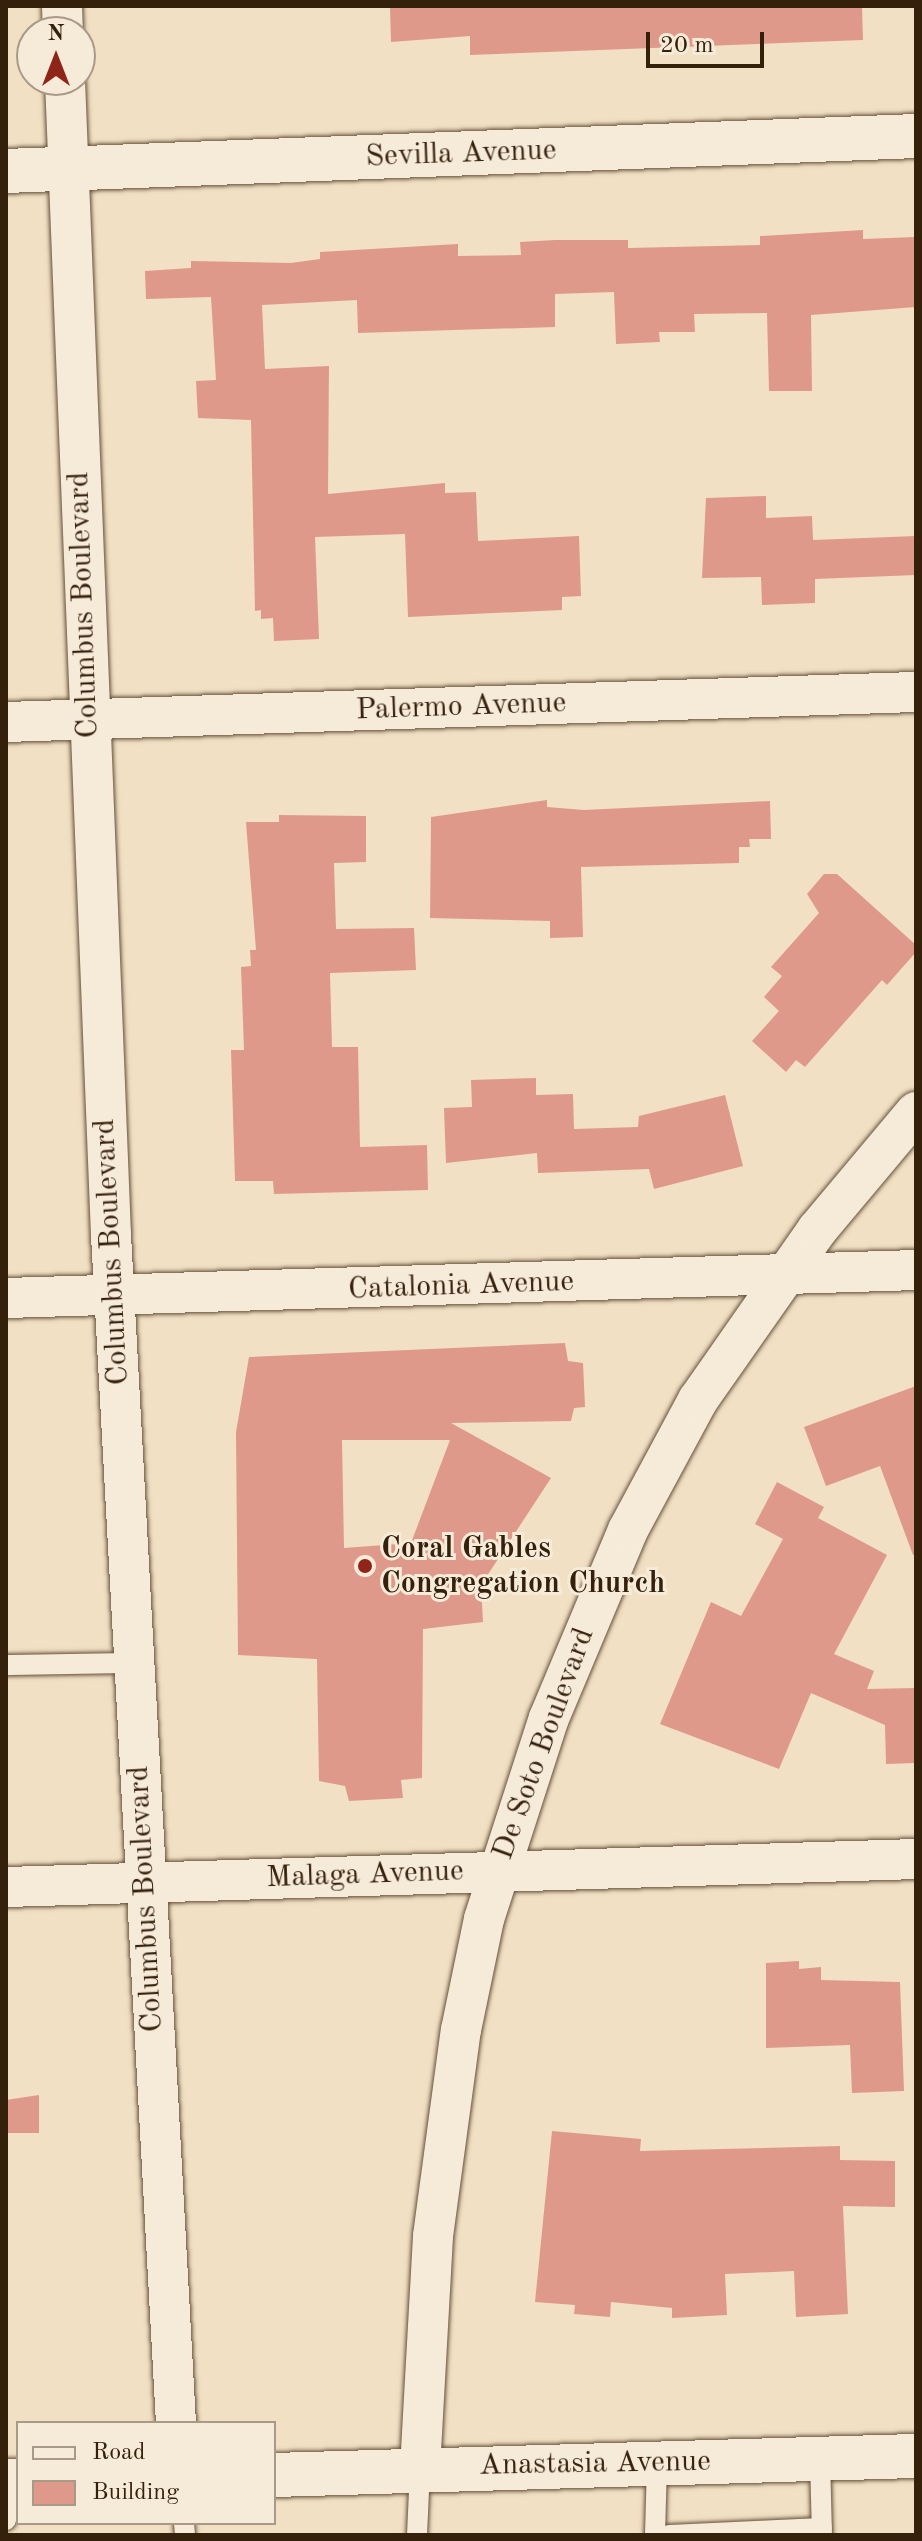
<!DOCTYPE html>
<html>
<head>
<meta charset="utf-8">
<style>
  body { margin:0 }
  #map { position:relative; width:922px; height:2541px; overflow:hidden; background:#f1e0c4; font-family:"Old Standard TT",serif }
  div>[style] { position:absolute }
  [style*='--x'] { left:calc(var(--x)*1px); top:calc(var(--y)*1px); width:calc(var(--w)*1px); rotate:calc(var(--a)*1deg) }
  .building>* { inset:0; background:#df998b }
  .roads { filter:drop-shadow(0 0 2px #645039) drop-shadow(0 0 2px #645039) }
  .service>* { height:20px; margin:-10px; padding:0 10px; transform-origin:10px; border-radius:10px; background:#f6ebd9 }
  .minor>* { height:40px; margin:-20px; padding:0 20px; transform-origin:20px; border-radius:20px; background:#f6ebd9 }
  .tertiary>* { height:44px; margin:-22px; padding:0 22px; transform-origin:22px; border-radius:22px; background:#f6ebd9 }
  .dots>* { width:22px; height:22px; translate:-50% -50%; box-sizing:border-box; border:4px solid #f6ebd9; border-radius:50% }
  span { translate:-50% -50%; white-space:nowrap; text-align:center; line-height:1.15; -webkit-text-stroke:6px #f6ebd9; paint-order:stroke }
  .street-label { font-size:30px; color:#35200b }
  .poi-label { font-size:30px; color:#35200b; font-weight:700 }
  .left { translate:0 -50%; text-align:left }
  .frame { position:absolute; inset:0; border:8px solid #35200b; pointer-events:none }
  .legend { position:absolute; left:16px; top:2421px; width:260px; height:104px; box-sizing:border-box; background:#f6ebd9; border:2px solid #a99a87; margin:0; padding:10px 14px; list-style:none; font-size:24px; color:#35200b }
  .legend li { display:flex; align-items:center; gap:16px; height:40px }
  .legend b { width:40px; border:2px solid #a99a87 }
  .north { position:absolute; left:16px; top:16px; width:80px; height:80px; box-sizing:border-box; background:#f6ebd9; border:2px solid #a99a87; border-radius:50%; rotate:0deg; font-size:22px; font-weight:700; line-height:32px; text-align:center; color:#35200b }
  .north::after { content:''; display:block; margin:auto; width:28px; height:36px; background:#8f2418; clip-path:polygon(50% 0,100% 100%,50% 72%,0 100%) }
  .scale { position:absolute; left:646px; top:32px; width:118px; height:36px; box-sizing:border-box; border:4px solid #35200b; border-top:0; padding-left:10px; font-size:24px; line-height:28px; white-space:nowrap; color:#35200b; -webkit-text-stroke:6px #f6ebd9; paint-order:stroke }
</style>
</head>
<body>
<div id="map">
  <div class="building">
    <i style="clip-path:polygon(862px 6px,863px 40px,470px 55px,470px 36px,391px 42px,390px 8px)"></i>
    <i style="clip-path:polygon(863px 230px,863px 239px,916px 237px,916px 307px,811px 315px,812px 391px,769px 391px,767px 313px,694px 314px,695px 332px,659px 332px,660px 342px,616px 344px,614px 292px,555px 294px,555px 327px,358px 333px,357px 300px,262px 305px,265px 369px,329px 366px,328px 494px,445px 483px,445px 493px,476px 492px,478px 541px,579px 536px,581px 596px,562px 597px,562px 610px,408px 617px,405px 534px,315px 537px,319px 639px,274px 641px,273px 618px,261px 619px,261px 610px,255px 611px,251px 420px,198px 418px,196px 381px,216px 380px,211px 297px,146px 299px,145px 271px,191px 268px,191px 261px,291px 263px,320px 259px,320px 252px,458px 244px,458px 256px,521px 255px,520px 242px,555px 240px,628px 240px,628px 248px,760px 245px,760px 236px)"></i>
    <i style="clip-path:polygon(766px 496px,766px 518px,812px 516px,813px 540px,916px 536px,916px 575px,815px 579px,815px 603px,762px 605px,761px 577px,702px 578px,706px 498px)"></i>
    <i style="clip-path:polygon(547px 800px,547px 807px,584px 810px,770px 801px,771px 839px,749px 839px,750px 847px,739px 847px,739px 863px,581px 867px,583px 937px,550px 938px,550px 921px,430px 918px,431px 817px)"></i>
    <i style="clip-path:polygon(279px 815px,366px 816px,366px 862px,334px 863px,336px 929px,414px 928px,416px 970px,330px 973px,332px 1047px,358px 1047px,360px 1147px,427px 1145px,428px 1190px,274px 1194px,273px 1181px,235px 1181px,231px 1050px,244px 1050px,241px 967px,251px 966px,250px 950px,256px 950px,246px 822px,279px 822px)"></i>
    <i style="clip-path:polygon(824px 874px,837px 874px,916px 945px,916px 952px,887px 985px,882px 980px,805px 1067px,796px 1060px,786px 1072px,752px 1041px,779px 1011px,764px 997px,782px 976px,771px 967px,819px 913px,807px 894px)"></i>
    <i style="clip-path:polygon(536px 1078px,536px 1095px,573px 1094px,574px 1129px,638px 1127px,639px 1116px,725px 1095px,743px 1166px,654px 1189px,649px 1169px,538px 1173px,537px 1153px,446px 1163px,444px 1108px,472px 1107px,471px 1080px)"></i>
    <i style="clip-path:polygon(evenodd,565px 1343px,568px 1361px,583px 1363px,585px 1407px,574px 1408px,571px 1421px,451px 1423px,551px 1478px,481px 1585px,483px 1622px,423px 1629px,422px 1778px,401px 1780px,403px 1798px,349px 1801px,345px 1786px,319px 1781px,317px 1659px,238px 1655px,236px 1432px,249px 1357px,565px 1343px,342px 1440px,450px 1440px,411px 1543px,344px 1548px,342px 1440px)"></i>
    <i style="clip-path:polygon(916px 1386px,916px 1554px,913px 1555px,880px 1466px,826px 1486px,804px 1427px)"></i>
    <i style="clip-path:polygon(777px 1482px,824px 1507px,818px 1518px,887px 1555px,834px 1654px,874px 1671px,867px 1689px,916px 1688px,916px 1763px,886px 1764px,885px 1725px,811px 1693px,779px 1769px,660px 1724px,711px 1602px,741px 1616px,783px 1539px,755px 1524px)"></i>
    <i style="clip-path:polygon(799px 1961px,799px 1969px,821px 1967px,821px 1980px,900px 1982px,904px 2091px,852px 2093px,850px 2045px,766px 2048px,766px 1963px)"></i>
    <i style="clip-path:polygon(39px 2095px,39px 2133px,6px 2133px,6px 2100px)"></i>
    <i style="clip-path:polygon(552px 2131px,641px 2139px,640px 2151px,840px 2146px,840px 2160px,895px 2161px,895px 2207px,843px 2206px,848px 2314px,796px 2317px,794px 2271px,725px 2274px,727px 2315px,672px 2318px,672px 2308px,611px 2302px,610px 2317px,574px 2314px,575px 2305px,535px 2302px)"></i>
  </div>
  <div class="roads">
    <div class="service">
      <i style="--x:6;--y:1665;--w:126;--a:-0.9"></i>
      <i style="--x:820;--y:2459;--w:76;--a:88.5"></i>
      <i style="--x:6;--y:2520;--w:39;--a:-81"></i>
      <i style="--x:184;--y:2523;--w:12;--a:85"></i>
      <i style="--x:417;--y:2535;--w:66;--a:-87.4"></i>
      <i style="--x:655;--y:2535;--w:72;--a:-88.4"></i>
      <i style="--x:669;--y:2535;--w:153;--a:-2.6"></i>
    </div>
    <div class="minor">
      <i style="--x:62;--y:6;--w:26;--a:88"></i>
      <i style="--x:65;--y:80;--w:1156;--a:87.72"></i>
      <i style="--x:111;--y:1235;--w:1190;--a:86.87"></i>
      <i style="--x:6;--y:722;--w:910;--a:-1.89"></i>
      <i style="--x:6;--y:1298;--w:910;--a:-1.76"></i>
      <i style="--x:6;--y:1887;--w:910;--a:-1.76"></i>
      <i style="--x:420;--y:2469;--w:233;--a:-86.8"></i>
      <i style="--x:433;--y:2236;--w:208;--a:-82.3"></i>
      <i style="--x:461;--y:2030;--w:113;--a:-78.3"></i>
      <i style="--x:484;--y:1919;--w:211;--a:-72.1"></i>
      <i style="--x:549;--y:1718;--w:204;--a:-67.2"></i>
      <i style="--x:628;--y:1530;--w:148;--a:-61.7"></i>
      <i style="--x:698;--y:1400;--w:208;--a:-55"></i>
      <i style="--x:817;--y:1230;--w:154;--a:-50"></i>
    </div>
    <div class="tertiary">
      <i style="--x:6;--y:171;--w:911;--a:-2.2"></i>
      <i style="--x:274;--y:2475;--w:642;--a:-1.7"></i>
      <i style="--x:6;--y:2481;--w:12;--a:0"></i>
    </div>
  </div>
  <div class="dots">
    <i style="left:365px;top:1566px;background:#8f2418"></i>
  </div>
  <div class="street-label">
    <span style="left:461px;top:154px;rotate:-2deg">Sevilla Avenue</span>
    <span style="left:84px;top:605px;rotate:-92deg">Columbus Boulevard</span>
    <span style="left:461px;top:707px;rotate:-2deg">Palermo Avenue</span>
    <span style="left:112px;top:1252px;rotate:-93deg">Columbus Boulevard</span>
    <span style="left:461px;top:1286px;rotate:-2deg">Catalonia Avenue</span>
    <span style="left:544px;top:1744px;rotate:-70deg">De Soto Boulevard</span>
    <span style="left:365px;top:1875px;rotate:-2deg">Malaga Avenue</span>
    <span style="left:146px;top:1899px;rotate:-93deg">Columbus Boulevard</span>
    <span style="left:595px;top:2464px;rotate:-1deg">Anastasia Avenue</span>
  </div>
  <div class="poi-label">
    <span class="left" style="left:381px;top:1566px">Coral Gables<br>Congregation Church</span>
  </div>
  <div class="frame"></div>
  <ul class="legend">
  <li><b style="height:10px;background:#f6ebd9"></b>Road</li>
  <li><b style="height:22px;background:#df998b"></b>Building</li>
  </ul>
  <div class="north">N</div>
  <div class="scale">20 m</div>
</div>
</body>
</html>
